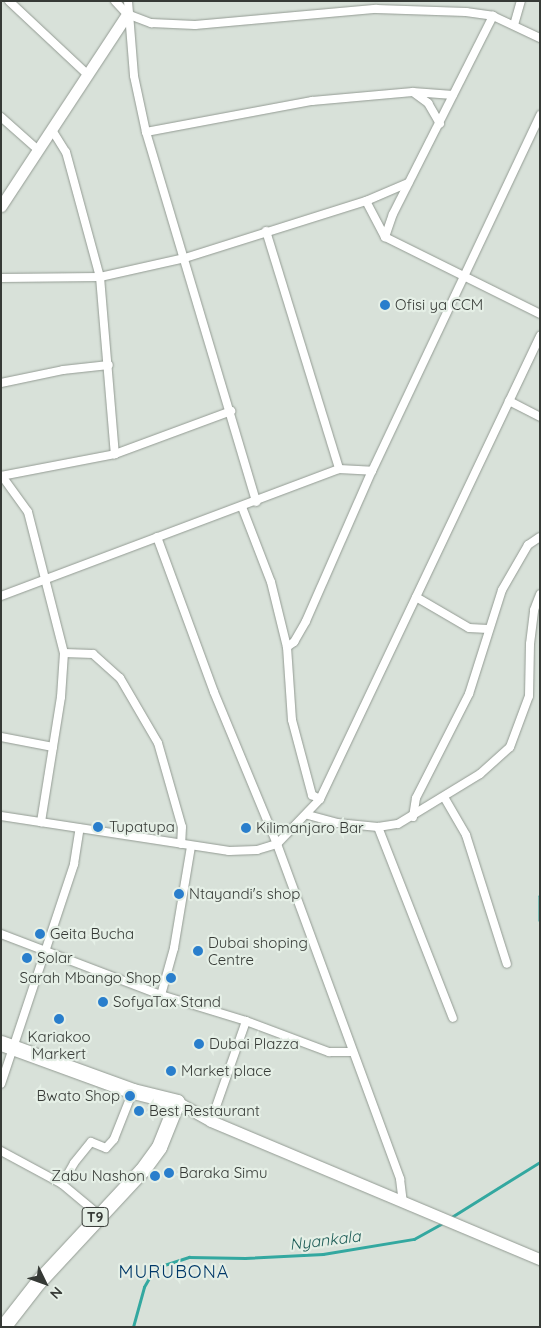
<!DOCTYPE html>
<html>
<head>
<meta charset="utf-8">
<style>
  body { margin:0 }
  #map { position:relative; width:541px; height:1328px; overflow:hidden; background:#d8e1d9; font-family:Quicksand,sans-serif }
  div>[style] { position:absolute }
  [style*='--x'] { left:calc(var(--x)*1px); top:calc(var(--y)*1px); width:calc(var(--w)*1px); rotate:calc(var(--a)*1deg) }
  .stream>* { height:2.5px; margin:-1.25px; padding:0 1.25px; transform-origin:1.25px; border-radius:1.25px; background:#33a8a0 }
  .roads { filter:drop-shadow(0 0 1px #939b93) drop-shadow(0 0 1px #939b93) }
  .street>* { height:8px; margin:-4px; padding:0 4px; transform-origin:4px; border-radius:4px; background:#fff }
  .secondary>* { height:11px; margin:-5.5px; padding:0 5.5px; transform-origin:5.5px; border-radius:5.5px; background:#fff }
  .highway>* { height:15px; margin:-7.5px; padding:0 7.5px; transform-origin:7.5px; border-radius:7.5px; background:#fff }
  .dots>* { width:14px; height:14px; translate:-50% -50%; box-sizing:border-box; border:2px solid #e5efe6; border-radius:50% }
  span { translate:-50% -50%; white-space:nowrap; text-align:center; line-height:1.15; -webkit-text-stroke:4.5px #e5efe6; paint-order:stroke }
  .shield-label span { padding:1px 4px; background:#e5efe6; border:1px solid; border-radius:4px; -webkit-text-stroke-width:0 }
  .shield-label { font-size:14px; color:#363a36; font-weight:700 }
  .poi-label { font-size:15px; color:#363a36 }
  .left { translate:0 -50%; text-align:left }
  .right { translate:-100% -50%; text-align:right }
  .water-label { font-size:16px; color:#1c5b56; font-style:italic }
  .quarter-label { font-size:18px; color:#003868; letter-spacing:1px }
  .frame { position:absolute; inset:0; border:2px solid #363a36; pointer-events:none }
  .north { position:absolute; left:20px; top:1258px; width:50px; height:50px; -webkit-text-stroke:4px #e5efe6; paint-order:stroke; rotate:132deg; font-size:14px; font-weight:700; line-height:20px; text-align:center; color:#363a36 }
  .north::after { content:''; display:block; margin:auto; width:18px; height:22px; background:#363a36; clip-path:polygon(50% 0,100% 100%,50% 72%,0 100%) }
</style>
</head>
<body>
<div id="map">
  <div class="stream">
    <i style="--x:540;--y:896;--w:24;--a:90"></i>
    <i style="--x:450;--y:1218;--w:106;--a:-31.9"></i>
    <i style="--x:133;--y:1327;--w:41;--a:-74.6"></i>
    <i style="--x:144;--y:1287;--w:22;--a:-60"></i>
    <i style="--x:155;--y:1268;--w:36;--a:-18"></i>
    <i style="--x:189;--y:1257;--w:56;--a:1"></i>
    <i style="--x:245;--y:1258;--w:78;--a:-2.9"></i>
    <i style="--x:323;--y:1254;--w:92;--a:-9.4"></i>
    <i style="--x:414;--y:1239;--w:33;--a:-29"></i>
  </div>
  <div class="roads">
    <div class="street">
      <i style="--x:9;--y:1;--w:105;--a:43.1"></i>
      <i style="--x:115;--y:1;--w:18;--a:47"></i>
      <i style="--x:127;--y:14;--w:26;--a:21"></i>
      <i style="--x:151;--y:23;--w:44;--a:2.6"></i>
      <i style="--x:195;--y:25;--w:182;--a:-5.1"></i>
      <i style="--x:376;--y:9;--w:90;--a:1.9"></i>
      <i style="--x:466;--y:12;--w:27;--a:8"></i>
      <i style="--x:493;--y:16;--w:52;--a:25.1"></i>
      <i style="--x:128;--y:1;--w:75;--a:85.4"></i>
      <i style="--x:134;--y:76;--w:57;--a:77.9"></i>
      <i style="--x:146;--y:132;--w:386;--a:73.4"></i>
      <i style="--x:514;--y:25;--w:25;--a:-74"></i>
      <i style="--x:413;--y:92;--w:19;--a:36"></i>
      <i style="--x:428;--y:103;--w:24;--a:60"></i>
      <i style="--x:1;--y:117;--w:48;--a:41.6"></i>
      <i style="--x:52;--y:130;--w:26;--a:58"></i>
      <i style="--x:66;--y:152;--w:130;--a:74.8"></i>
      <i style="--x:100;--y:277;--w:178;--a:85.2"></i>
      <i style="--x:146;--y:132;--w:169;--a:-10.6"></i>
      <i style="--x:312;--y:101;--w:101;--a:-5.1"></i>
      <i style="--x:413;--y:92;--w:40;--a:4.3"></i>
      <i style="--x:366;--y:201;--w:41;--a:62.2"></i>
      <i style="--x:385;--y:237;--w:173;--a:26.4"></i>
      <i style="--x:266;--y:231;--w:249;--a:72.9"></i>
      <i style="--x:385;--y:237;--w:24;--a:-71"></i>
      <i style="--x:393;--y:214;--w:222;--a:-63.2"></i>
      <i style="--x:1;--y:278;--w:99;--a:-0.6"></i>
      <i style="--x:100;--y:277;--w:87;--a:-12.6"></i>
      <i style="--x:185;--y:258;--w:190;--a:-17.5"></i>
      <i style="--x:366;--y:201;--w:46;--a:-23.2"></i>
      <i style="--x:1;--y:383;--w:63;--a:-11.8"></i>
      <i style="--x:63;--y:370;--w:46;--a:-6.2"></i>
      <i style="--x:509;--y:401;--w:35;--a:27"></i>
      <i style="--x:1;--y:476;--w:116;--a:-10.9"></i>
      <i style="--x:115;--y:454;--w:124;--a:-20.3"></i>
      <i style="--x:2;--y:476;--w:44;--a:54.2"></i>
      <i style="--x:28;--y:512;--w:146;--a:75.7"></i>
      <i style="--x:64;--y:653;--w:44;--a:93.9"></i>
      <i style="--x:61;--y:697;--w:127;--a:99.1"></i>
      <i style="--x:242;--y:507;--w:80;--a:68.9"></i>
      <i style="--x:271;--y:582;--w:67;--a:76.2"></i>
      <i style="--x:287;--y:647;--w:73;--a:86.1"></i>
      <i style="--x:292;--y:720;--w:78;--a:75.1"></i>
      <i style="--x:312;--y:795;--w:9;--a:27"></i>
      <i style="--x:157;--y:537;--w:165;--a:69.8"></i>
      <i style="--x:214;--y:692;--w:165;--a:67.5"></i>
      <i style="--x:277;--y:844;--w:357;--a:69.8"></i>
      <i style="--x:400;--y:1179;--w:23;--a:83"></i>
      <i style="--x:1;--y:596;--w:361;--a:-20.6"></i>
      <i style="--x:339;--y:469;--w:33;--a:3"></i>
      <i style="--x:416;--y:597;--w:61;--a:30.3"></i>
      <i style="--x:469;--y:628;--w:19;--a:3"></i>
      <i style="--x:287;--y:647;--w:9;--a:-36"></i>
      <i style="--x:294;--y:642;--w:24;--a:-60"></i>
      <i style="--x:306;--y:621;--w:164;--a:-66.3"></i>
      <i style="--x:372;--y:471;--w:394;--a:-64.7"></i>
      <i style="--x:64;--y:653;--w:29;--a:2"></i>
      <i style="--x:93;--y:654;--w:36;--a:42"></i>
      <i style="--x:120;--y:678;--w:75;--a:59.7"></i>
      <i style="--x:158;--y:743;--w:87;--a:74.1"></i>
      <i style="--x:182;--y:827;--w:17;--a:93"></i>
      <i style="--x:1;--y:737;--w:53;--a:10.9"></i>
      <i style="--x:444;--y:797;--w:44;--a:59.9"></i>
      <i style="--x:466;--y:835;--w:135;--a:72.4"></i>
      <i style="--x:308;--y:815;--w:30;--a:15"></i>
      <i style="--x:337;--y:823;--w:41;--a:5.6"></i>
      <i style="--x:378;--y:827;--w:20;--a:-9"></i>
      <i style="--x:398;--y:824;--w:96;--a:-31.4"></i>
      <i style="--x:480;--y:774;--w:40;--a:-42"></i>
      <i style="--x:510;--y:747;--w:54;--a:-69.6"></i>
      <i style="--x:529;--y:696;--w:52;--a:-88.9"></i>
      <i style="--x:530;--y:644;--w:34;--a:-83"></i>
      <i style="--x:534;--y:610;--w:17;--a:-69"></i>
      <i style="--x:1;--y:816;--w:231;--a:8.7"></i>
      <i style="--x:229;--y:851;--w:28;--a:-2"></i>
      <i style="--x:257;--y:850;--w:21;--a:-17"></i>
      <i style="--x:277;--y:844;--w:62;--a:-46.3"></i>
      <i style="--x:320;--y:799;--w:513;--a:-64.58"></i>
      <i style="--x:413;--y:817;--w:19;--a:-81"></i>
      <i style="--x:416;--y:798;--w:117;--a:-63"></i>
      <i style="--x:469;--y:694;--w:109;--a:-72.4"></i>
      <i style="--x:502;--y:590;--w:52;--a:-60"></i>
      <i style="--x:528;--y:545;--w:14;--a:-34"></i>
      <i style="--x:378;--y:827;--w:205;--a:68.6"></i>
      <i style="--x:1;--y:934;--w:171;--a:20.9"></i>
      <i style="--x:161;--y:995;--w:89;--a:17"></i>
      <i style="--x:246;--y:1021;--w:89;--a:20.5"></i>
      <i style="--x:329;--y:1052;--w:23;--a:0"></i>
      <i style="--x:161;--y:995;--w:49;--a:-74.5"></i>
      <i style="--x:174;--y:948;--w:103;--a:-80.5"></i>
      <i style="--x:1;--y:1084;--w:232;--a:-71.6"></i>
      <i style="--x:74;--y:864;--w:36;--a:-81"></i>
      <i style="--x:211;--y:1121;--w:106;--a:-70.7"></i>
      <i style="--x:1;--y:1151;--w:69;--a:28.4"></i>
      <i style="--x:62;--y:1184;--w:47;--a:39.8"></i>
      <i style="--x:62;--y:1184;--w:24;--a:-60"></i>
      <i style="--x:74;--y:1163;--w:27;--a:-51"></i>
      <i style="--x:91;--y:1142;--w:16;--a:22"></i>
      <i style="--x:106;--y:1148;--w:12;--a:-48"></i>
      <i style="--x:114;--y:1139;--w:52;--a:-68.4"></i>
    </div>
    <div class="secondary">
      <i style="--x:1;--y:206;--w:230;--a:-56.7"></i>
      <i style="--x:177;--y:1102;--w:39;--a:29"></i>
      <i style="--x:211;--y:1121;--w:357;--a:22.8"></i>
    </div>
    <div class="highway">
      <i style="--x:1;--y:1043;--w:140;--a:20"></i>
      <i style="--x:133;--y:1091;--w:45;--a:14"></i>
      <i style="--x:177;--y:1102;--w:48;--a:111.8"></i>
      <i style="--x:159;--y:1147;--w:29;--a:126"></i>
      <i style="--x:142;--y:1170;--w:153;--a:132.9"></i>
      <i style="--x:38;--y:1282;--w:57;--a:127.9"></i>
    </div>
  </div>
  <div class="dots">
    <i style="left:385px;top:305px;background:#297ecc"></i>
    <i style="left:98px;top:827px;background:#297ecc"></i>
    <i style="left:246px;top:828px;background:#297ecc"></i>
    <i style="left:179px;top:894px;background:#297ecc"></i>
    <i style="left:40px;top:934px;background:#297ecc"></i>
    <i style="left:198px;top:951px;background:#297ecc"></i>
    <i style="left:27px;top:958px;background:#297ecc"></i>
    <i style="left:171px;top:978px;background:#297ecc"></i>
    <i style="left:103px;top:1002px;background:#297ecc"></i>
    <i style="left:59px;top:1019px;background:#297ecc"></i>
    <i style="left:199px;top:1044px;background:#297ecc"></i>
    <i style="left:171px;top:1071px;background:#297ecc"></i>
    <i style="left:130px;top:1096px;background:#297ecc"></i>
    <i style="left:139px;top:1111px;background:#297ecc"></i>
    <i style="left:169px;top:1173px;background:#297ecc"></i>
    <i style="left:155px;top:1176px;background:#297ecc"></i>
  </div>
  <div class="shield-label">
    <span style="left:95px;top:1217px">T9</span>
  </div>
  <div class="poi-label">
    <span class="left" style="left:395px;top:305px">Ofisi ya CCM</span>
    <span class="left" style="left:109px;top:827px">Tupatupa</span>
    <span class="left" style="left:256px;top:828px">Kilimanjaro Bar</span>
    <span class="left" style="left:189px;top:894px">Ntayandi's shop</span>
    <span class="left" style="left:50px;top:934px">Geita Bucha</span>
    <span class="left" style="left:208px;top:951px">Dubai shoping<br>Centre</span>
    <span class="left" style="left:37px;top:958px">Solar</span>
    <span class="right" style="left:161px;top:978px">Sarah Mbango Shop</span>
    <span class="left" style="left:113px;top:1002px">SofyaTax Stand</span>
    <span style="left:59px;top:1045px">Kariakoo<br>Markert</span>
    <span class="left" style="left:209px;top:1044px">Dubai Plazza</span>
    <span class="left" style="left:181px;top:1071px">Market place</span>
    <span class="right" style="left:120px;top:1096px">Bwato Shop</span>
    <span class="left" style="left:149px;top:1111px">Best Restaurant</span>
    <span class="left" style="left:179px;top:1173px">Baraka Simu</span>
    <span class="right" style="left:145px;top:1176px">Zabu Nashon</span>
  </div>
  <div class="water-label">
    <span style="left:325px;top:1240px;rotate:-7deg">Nyankala</span>
  </div>
  <div class="quarter-label">
    <span style="left:174px;top:1272px">MURUBONA</span>
  </div>
  <div class="frame"></div>
  <div class="north">N</div>
</div>
</body>
</html>
